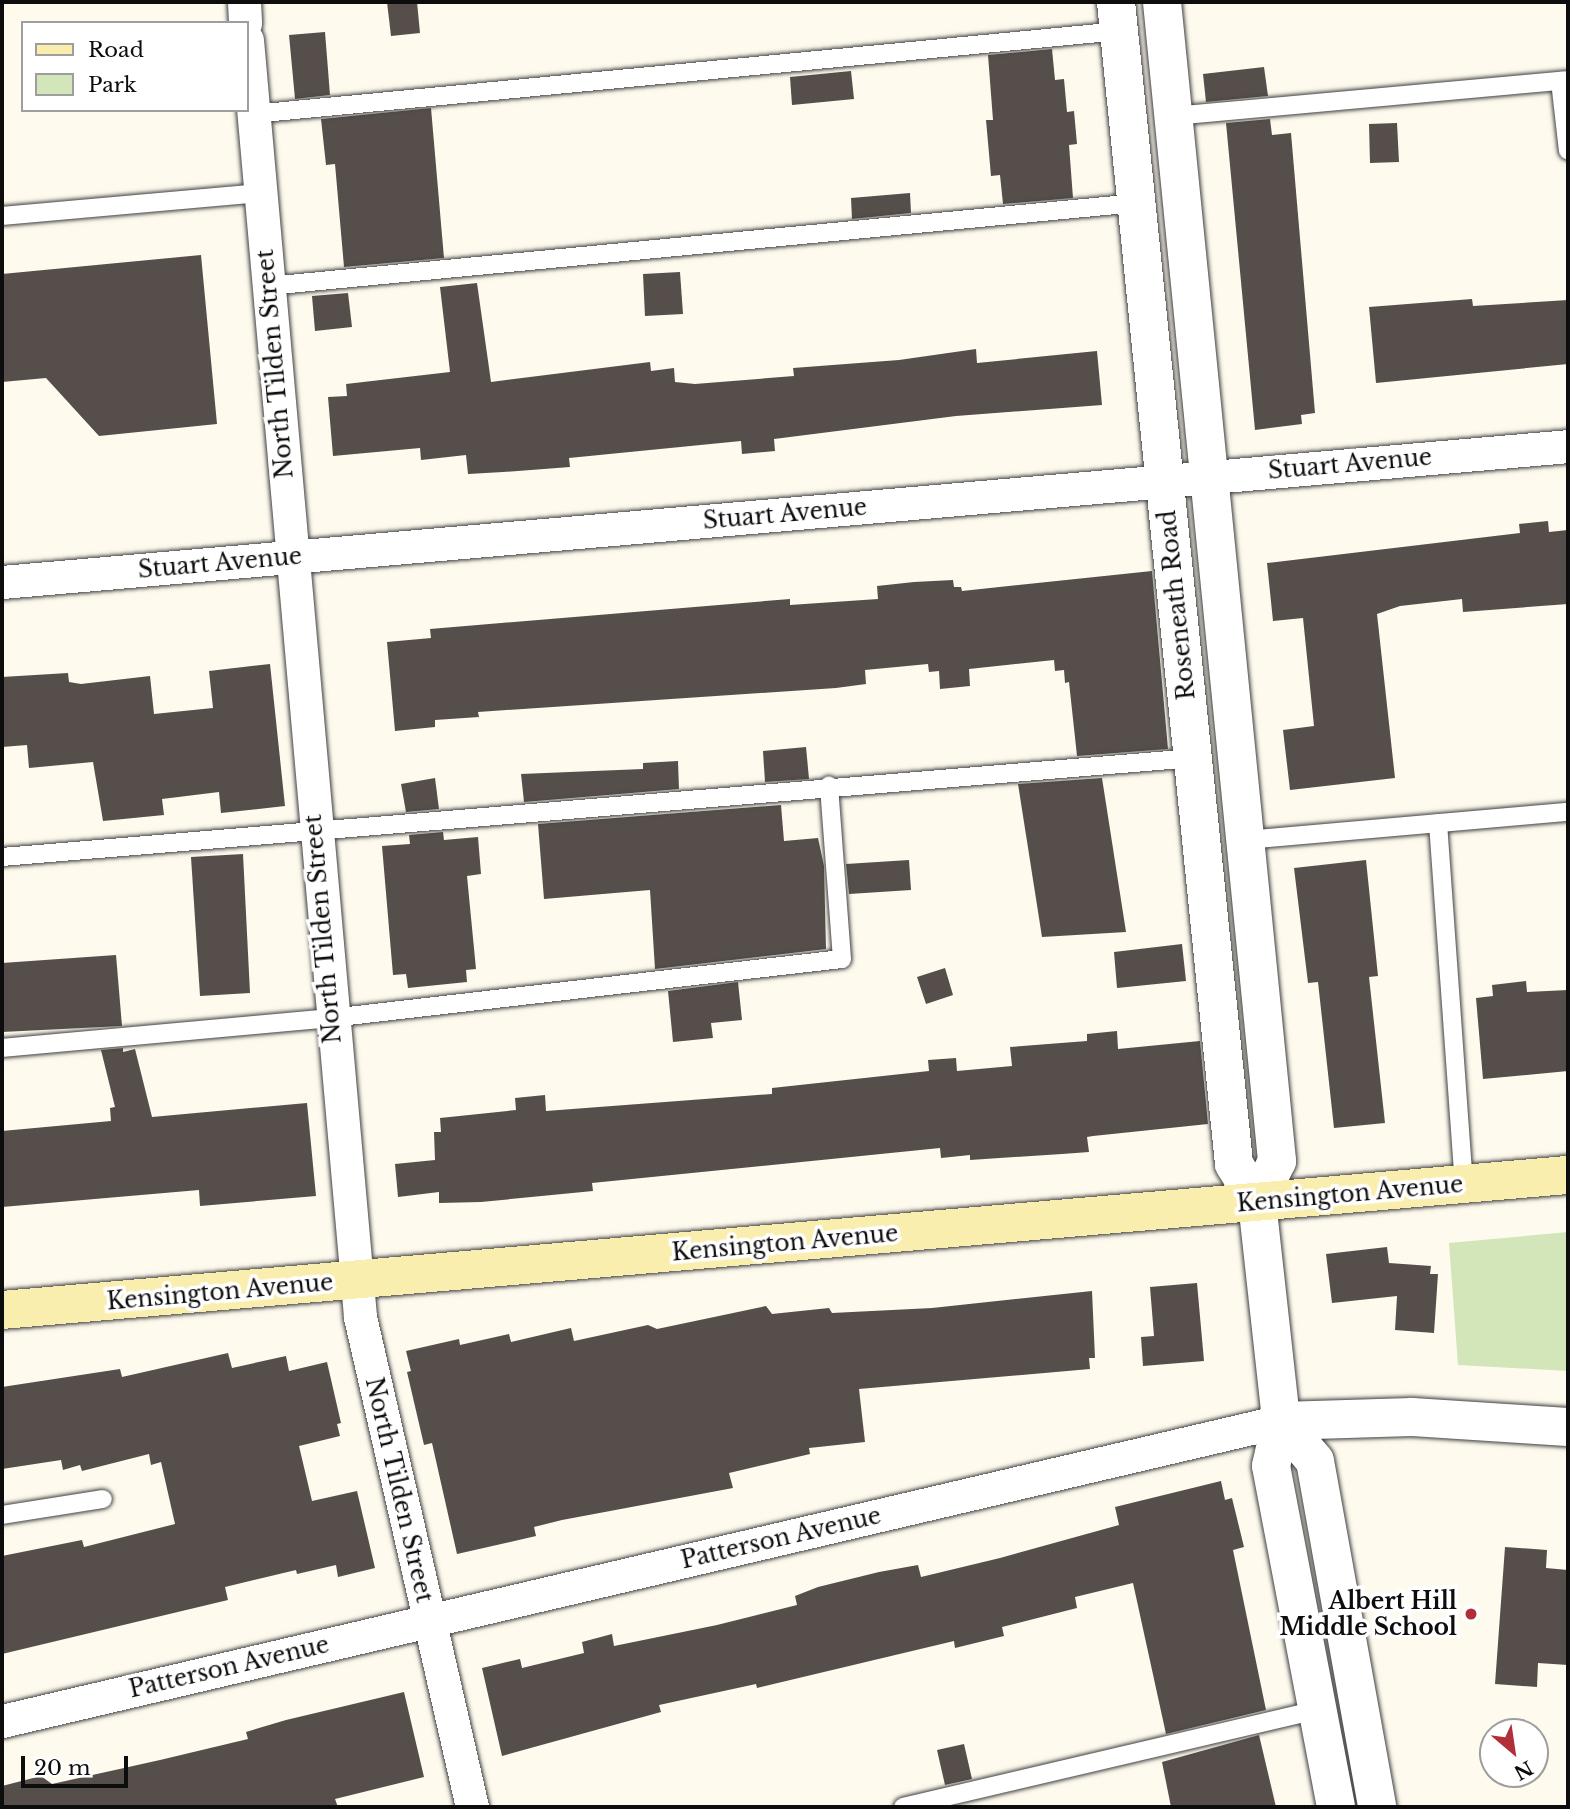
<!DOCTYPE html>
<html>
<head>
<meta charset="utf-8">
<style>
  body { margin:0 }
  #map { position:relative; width:1570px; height:1809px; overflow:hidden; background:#fefaee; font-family:"Libre Baskerville",serif }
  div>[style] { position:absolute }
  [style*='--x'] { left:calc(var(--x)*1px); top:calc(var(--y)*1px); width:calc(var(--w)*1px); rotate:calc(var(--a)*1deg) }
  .green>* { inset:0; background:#d2e6ba }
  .building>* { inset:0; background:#554e4a }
  .roads { filter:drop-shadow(0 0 2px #404040) drop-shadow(0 0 2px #404040) }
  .service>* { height:18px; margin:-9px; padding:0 9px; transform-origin:9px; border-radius:9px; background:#fff }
  .minor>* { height:33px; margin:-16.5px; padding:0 16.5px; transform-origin:16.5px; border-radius:16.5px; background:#fff }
  .tertiary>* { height:38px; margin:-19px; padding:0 19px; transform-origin:19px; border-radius:19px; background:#fff }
  .secondary>* { height:38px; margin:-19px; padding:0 19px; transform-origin:19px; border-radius:19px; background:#f9eead }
  .dots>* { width:19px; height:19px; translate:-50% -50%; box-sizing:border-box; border:4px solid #fff; border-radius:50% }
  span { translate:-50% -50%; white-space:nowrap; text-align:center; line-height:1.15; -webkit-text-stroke:7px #fff; paint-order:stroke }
  .street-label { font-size:23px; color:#0d0d0d }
  .poi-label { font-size:23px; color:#0d0d0d; font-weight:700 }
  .right { translate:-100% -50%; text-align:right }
  .frame { position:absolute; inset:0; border:4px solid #0d0d0d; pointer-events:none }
  .legend { position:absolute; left:21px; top:21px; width:228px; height:91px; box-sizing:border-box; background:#fff; border:2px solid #9e9e9e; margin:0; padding:9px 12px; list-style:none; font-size:21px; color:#0d0d0d }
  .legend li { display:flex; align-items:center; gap:14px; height:35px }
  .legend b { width:35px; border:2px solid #9e9e9e }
  .north { position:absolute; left:1479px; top:1718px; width:70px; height:70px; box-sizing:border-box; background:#fff; border:2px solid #9e9e9e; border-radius:50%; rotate:151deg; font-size:19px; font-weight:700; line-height:28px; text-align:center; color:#0d0d0d }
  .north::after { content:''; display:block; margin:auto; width:24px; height:32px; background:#b22f39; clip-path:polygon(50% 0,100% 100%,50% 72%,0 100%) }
  .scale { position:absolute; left:21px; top:1756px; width:107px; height:32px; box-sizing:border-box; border:4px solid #0d0d0d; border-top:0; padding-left:9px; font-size:21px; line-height:24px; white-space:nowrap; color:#0d0d0d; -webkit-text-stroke:5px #fff; paint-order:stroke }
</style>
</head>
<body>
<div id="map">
  <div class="green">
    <i style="clip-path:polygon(1568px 1232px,1568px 1371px,1458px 1365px,1449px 1243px)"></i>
  </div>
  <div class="building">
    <i style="clip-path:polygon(387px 2px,417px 2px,420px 33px,391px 36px)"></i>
    <i style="clip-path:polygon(325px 32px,330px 95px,295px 99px,289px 35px)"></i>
    <i style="clip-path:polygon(1052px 49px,1055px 80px,1064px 79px,1067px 112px,1074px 111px,1077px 144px,1069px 145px,1073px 198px,1003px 204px,1000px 175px,991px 176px,986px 120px,993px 120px,988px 55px)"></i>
    <i style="clip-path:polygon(1264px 67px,1268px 96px,1206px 102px,1203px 74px)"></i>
    <i style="clip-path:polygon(851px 71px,854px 99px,792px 105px,790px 77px)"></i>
    <i style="clip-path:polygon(431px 108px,444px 258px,344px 267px,335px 164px,326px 165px,321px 119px)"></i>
    <i style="clip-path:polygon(1270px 119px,1272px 135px,1291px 133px,1315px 413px,1301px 415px,1302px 424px,1255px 430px,1226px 123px)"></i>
    <i style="clip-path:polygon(1397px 123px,1399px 162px,1370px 163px,1369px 124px)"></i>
    <i style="clip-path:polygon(910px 193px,911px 213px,852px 219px,851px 198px)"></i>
    <i style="clip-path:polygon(201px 255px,217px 424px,99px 436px,46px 378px,2px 382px,2px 274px)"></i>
    <i style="clip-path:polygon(680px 272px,683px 314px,645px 316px,643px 274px)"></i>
    <i style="clip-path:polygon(477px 283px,491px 382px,650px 362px,651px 371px,674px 368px,675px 382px,695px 384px,794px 376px,793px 368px,899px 360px,976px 349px,977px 363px,1097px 351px,1102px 405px,956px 416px,774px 439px,775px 451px,742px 454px,741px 441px,569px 458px,570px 467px,503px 472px,468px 474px,466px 455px,421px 460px,420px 448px,333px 456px,328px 397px,347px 396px,346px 384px,450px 372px,440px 287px)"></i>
    <i style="clip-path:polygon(348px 293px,352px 327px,315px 331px,312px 296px)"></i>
    <i style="clip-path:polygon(1472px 299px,1473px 306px,1568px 300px,1568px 364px,1376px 383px,1369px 307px)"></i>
    <i style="clip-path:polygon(1548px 521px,1549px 532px,1568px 530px,1568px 604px,1463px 612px,1462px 599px,1400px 606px,1377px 614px,1395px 778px,1290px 790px,1283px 730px,1314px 726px,1303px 618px,1273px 621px,1267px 563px,1520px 533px,1519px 524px)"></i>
    <i style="clip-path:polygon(1152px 571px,1168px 749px,1077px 756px,1069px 682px,1065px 683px,1064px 670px,1055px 671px,1054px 660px,969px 669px,970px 686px,940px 689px,939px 671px,929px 672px,928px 664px,865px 670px,866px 684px,836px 688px,478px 712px,479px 717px,435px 720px,435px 727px,395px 731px,387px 642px,431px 638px,430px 629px,790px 599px,790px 605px,878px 599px,877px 586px,914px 582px,953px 580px,954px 587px,961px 587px,962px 591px)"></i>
    <i style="clip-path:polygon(270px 664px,285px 806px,221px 813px,219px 792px,162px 799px,164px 815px,103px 821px,93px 762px,29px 768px,27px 745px,2px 747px,2px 677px,68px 673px,69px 682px,81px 684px,150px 676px,154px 714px,213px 708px,209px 671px)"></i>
    <i style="clip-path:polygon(806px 747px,809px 779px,765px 782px,763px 751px)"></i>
    <i style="clip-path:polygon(678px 761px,679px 789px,524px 802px,521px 774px,643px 769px,643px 763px)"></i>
    <i style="clip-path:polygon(435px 778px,439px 809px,406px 812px,401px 784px)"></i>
    <i style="clip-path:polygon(1102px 778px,1126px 932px,1042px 937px,1018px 784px)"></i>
    <i style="clip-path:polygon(781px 805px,784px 841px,818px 838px,824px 866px,826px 949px,655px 969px,650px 890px,544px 899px,538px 824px)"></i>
    <i style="clip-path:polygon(443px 832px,444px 840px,478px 837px,481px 874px,467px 876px,476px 969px,466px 970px,467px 982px,408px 988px,406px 974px,393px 975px,382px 846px,410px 844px,409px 835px)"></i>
    <i style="clip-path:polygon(243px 854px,250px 993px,200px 996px,191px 857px)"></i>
    <i style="clip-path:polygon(909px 860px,911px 890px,849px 894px,846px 864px)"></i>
    <i style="clip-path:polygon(1366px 860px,1378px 976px,1369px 977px,1385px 1123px,1334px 1128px,1318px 982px,1308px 983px,1294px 868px)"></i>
    <i style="clip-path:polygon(1182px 944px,1186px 981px,1117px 988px,1114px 952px)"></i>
    <i style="clip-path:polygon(116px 955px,122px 1026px,2px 1032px,2px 963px)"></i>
    <i style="clip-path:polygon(945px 968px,953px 995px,926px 1004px,917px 977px)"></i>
    <i style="clip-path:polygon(1526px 981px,1527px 992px,1568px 990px,1568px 1071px,1483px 1079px,1476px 998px,1493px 996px,1492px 985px)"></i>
    <i style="clip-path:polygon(738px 982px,742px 1020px,711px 1023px,713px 1038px,673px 1042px,668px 991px)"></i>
    <i style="clip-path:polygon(1117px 1031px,1118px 1049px,1200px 1041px,1208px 1124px,1093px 1136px,1087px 1137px,1089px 1152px,1062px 1154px,970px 1160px,970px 1155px,941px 1158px,940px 1148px,592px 1183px,593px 1191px,481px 1202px,439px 1203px,439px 1192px,398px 1197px,395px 1164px,435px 1160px,434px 1132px,441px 1132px,440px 1118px,516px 1110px,515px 1098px,545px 1095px,546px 1111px,772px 1094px,772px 1088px,929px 1071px,928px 1060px,956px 1058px,957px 1071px,1012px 1066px,1010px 1047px,1087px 1041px,1087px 1034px)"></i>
    <i style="clip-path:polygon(123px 1048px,123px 1052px,135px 1049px,152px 1117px,307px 1103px,316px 1196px,200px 1206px,199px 1190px,2px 1207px,2px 1131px,111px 1121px,110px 1108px,115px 1107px,101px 1050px)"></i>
    <i style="clip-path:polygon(1387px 1247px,1389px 1263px,1431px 1266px,1430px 1274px,1438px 1274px,1434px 1333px,1395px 1330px,1397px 1296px,1332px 1303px,1326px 1254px)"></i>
    <i style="clip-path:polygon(1197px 1283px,1204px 1361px,1143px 1366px,1141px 1337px,1154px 1336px,1150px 1287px)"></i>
    <i style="clip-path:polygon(1092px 1291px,1095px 1358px,1089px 1358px,1090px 1369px,859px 1389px,865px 1442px,809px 1448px,810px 1454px,729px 1473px,733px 1488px,562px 1520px,534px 1527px,536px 1536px,457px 1554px,432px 1443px,424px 1445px,407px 1372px,411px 1371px,406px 1351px,459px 1339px,460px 1345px,509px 1334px,511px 1342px,571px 1328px,574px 1341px,648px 1325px,657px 1329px,766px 1306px,772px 1314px,829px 1308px,832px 1313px,932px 1308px)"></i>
    <i style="clip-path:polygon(228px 1353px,232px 1368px,286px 1356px,289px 1371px,327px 1362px,341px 1423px,337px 1424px,340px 1436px,299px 1446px,312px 1501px,357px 1491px,375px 1568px,338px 1577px,336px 1565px,297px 1574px,296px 1570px,225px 1587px,228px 1600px,2px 1654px,2px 1556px,82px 1540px,84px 1547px,175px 1524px,161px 1462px,151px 1465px,149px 1454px,82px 1471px,80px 1465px,63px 1470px,61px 1460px,2px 1469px,2px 1387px,120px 1369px,122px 1377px)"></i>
    <i style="clip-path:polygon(1221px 1481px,1225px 1500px,1232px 1498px,1244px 1547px,1233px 1550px,1266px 1710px,1166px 1734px,1133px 1583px,1075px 1597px,1077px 1608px,1002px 1627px,1004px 1636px,955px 1648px,954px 1641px,757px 1688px,756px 1684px,659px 1705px,661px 1712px,502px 1756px,482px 1668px,520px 1659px,522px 1668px,584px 1653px,582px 1642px,612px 1634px,614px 1646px,717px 1625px,797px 1605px,795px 1596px,818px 1587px,879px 1572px,918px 1565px,921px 1577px,1000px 1558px,1119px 1525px,1115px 1507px)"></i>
    <i style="clip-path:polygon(1505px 1547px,1547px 1550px,1546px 1568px,1568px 1570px,1568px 1665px,1538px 1663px,1537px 1687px,1495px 1684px)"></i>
    <i style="clip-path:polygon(404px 1692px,424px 1777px,335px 1799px,338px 1807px,2px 1807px,2px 1786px,41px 1776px,52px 1784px,160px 1760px,248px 1739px,246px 1732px,286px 1720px)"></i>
    <i style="clip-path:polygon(1259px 1735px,1276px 1807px,1171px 1807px,1162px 1762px)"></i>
    <i style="clip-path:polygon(964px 1744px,972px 1779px,945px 1785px,937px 1750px)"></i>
  </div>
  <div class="roads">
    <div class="service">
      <i style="--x:1560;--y:81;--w:70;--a:83.5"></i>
      <i style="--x:253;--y:114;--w:870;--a:-5.47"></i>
      <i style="--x:1174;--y:116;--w:396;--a:-5.2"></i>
      <i style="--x:2;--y:216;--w:259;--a:-5.1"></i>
      <i style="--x:268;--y:286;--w:873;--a:-5.46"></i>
      <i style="--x:1438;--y:823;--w:362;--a:85.9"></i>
      <i style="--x:1246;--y:840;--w:323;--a:-5"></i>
      <i style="--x:2;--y:857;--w:1195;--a:-4.75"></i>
      <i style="--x:2;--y:1048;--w:330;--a:-5.2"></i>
      <i style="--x:331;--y:1018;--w:514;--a:-6.59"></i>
      <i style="--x:842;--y:959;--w:174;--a:-94.3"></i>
      <i style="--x:2;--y:1515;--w:102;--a:-9"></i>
      <i style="--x:903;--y:1807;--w:426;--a:-13.2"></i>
    </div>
    <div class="minor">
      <i style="--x:244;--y:2;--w:21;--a:87"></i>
      <i style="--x:247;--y:40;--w:1282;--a:84.94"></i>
      <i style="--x:360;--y:1317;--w:503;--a:77.12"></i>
      <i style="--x:2;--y:582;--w:1572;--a:-4.96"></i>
      <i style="--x:2;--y:1721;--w:1314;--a:-13.2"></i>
    </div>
    <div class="tertiary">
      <i style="--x:1116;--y:2;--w:1168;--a:84.2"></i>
      <i style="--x:1234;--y:1164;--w:44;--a:58.8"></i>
      <i style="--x:1257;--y:1202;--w:220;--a:83.7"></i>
      <i style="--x:1281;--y:1421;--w:46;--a:102.5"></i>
      <i style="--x:1271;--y:1466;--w:347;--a:79.2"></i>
      <i style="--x:1162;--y:2;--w:1165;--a:84.33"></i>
      <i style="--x:1277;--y:1161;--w:46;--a:116"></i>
      <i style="--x:1281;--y:1421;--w:52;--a:49.6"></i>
      <i style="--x:1315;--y:1461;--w:352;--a:79.8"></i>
      <i style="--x:1281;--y:1421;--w:131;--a:-1.7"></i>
      <i style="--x:1412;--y:1417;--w:156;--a:3.7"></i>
    </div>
    <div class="secondary">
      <i style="--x:2;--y:1310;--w:1572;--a:-4.93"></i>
    </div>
  </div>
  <div class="dots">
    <i style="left:1471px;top:1614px;background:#b22f39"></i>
  </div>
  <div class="street-label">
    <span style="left:275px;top:364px;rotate:-95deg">North Tilden Street</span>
    <span style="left:1350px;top:464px;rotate:-5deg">Stuart Avenue</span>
    <span style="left:785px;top:514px;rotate:-5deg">Stuart Avenue</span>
    <span style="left:220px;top:563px;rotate:-5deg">Stuart Avenue</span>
    <span style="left:1177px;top:605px;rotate:-96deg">Roseneath Road</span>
    <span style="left:323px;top:929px;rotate:-95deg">North Tilden Street</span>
    <span style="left:1350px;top:1194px;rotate:-5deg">Kensington Avenue</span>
    <span style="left:785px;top:1243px;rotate:-5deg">Kensington Avenue</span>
    <span style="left:220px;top:1292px;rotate:-5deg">Kensington Avenue</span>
    <span style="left:399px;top:1490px;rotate:77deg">North Tilden Street</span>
    <span style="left:781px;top:1538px;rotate:-13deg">Patterson Avenue</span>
    <span style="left:229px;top:1667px;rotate:-13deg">Patterson Avenue</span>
  </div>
  <div class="poi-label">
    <span class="right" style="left:1457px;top:1614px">Albert Hill<br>Middle School</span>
  </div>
  <div class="frame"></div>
  <ul class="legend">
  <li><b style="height:9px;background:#f9eead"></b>Road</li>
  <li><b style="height:19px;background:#d2e6ba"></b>Park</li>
  </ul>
  <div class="north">N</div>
  <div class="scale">20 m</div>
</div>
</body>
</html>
